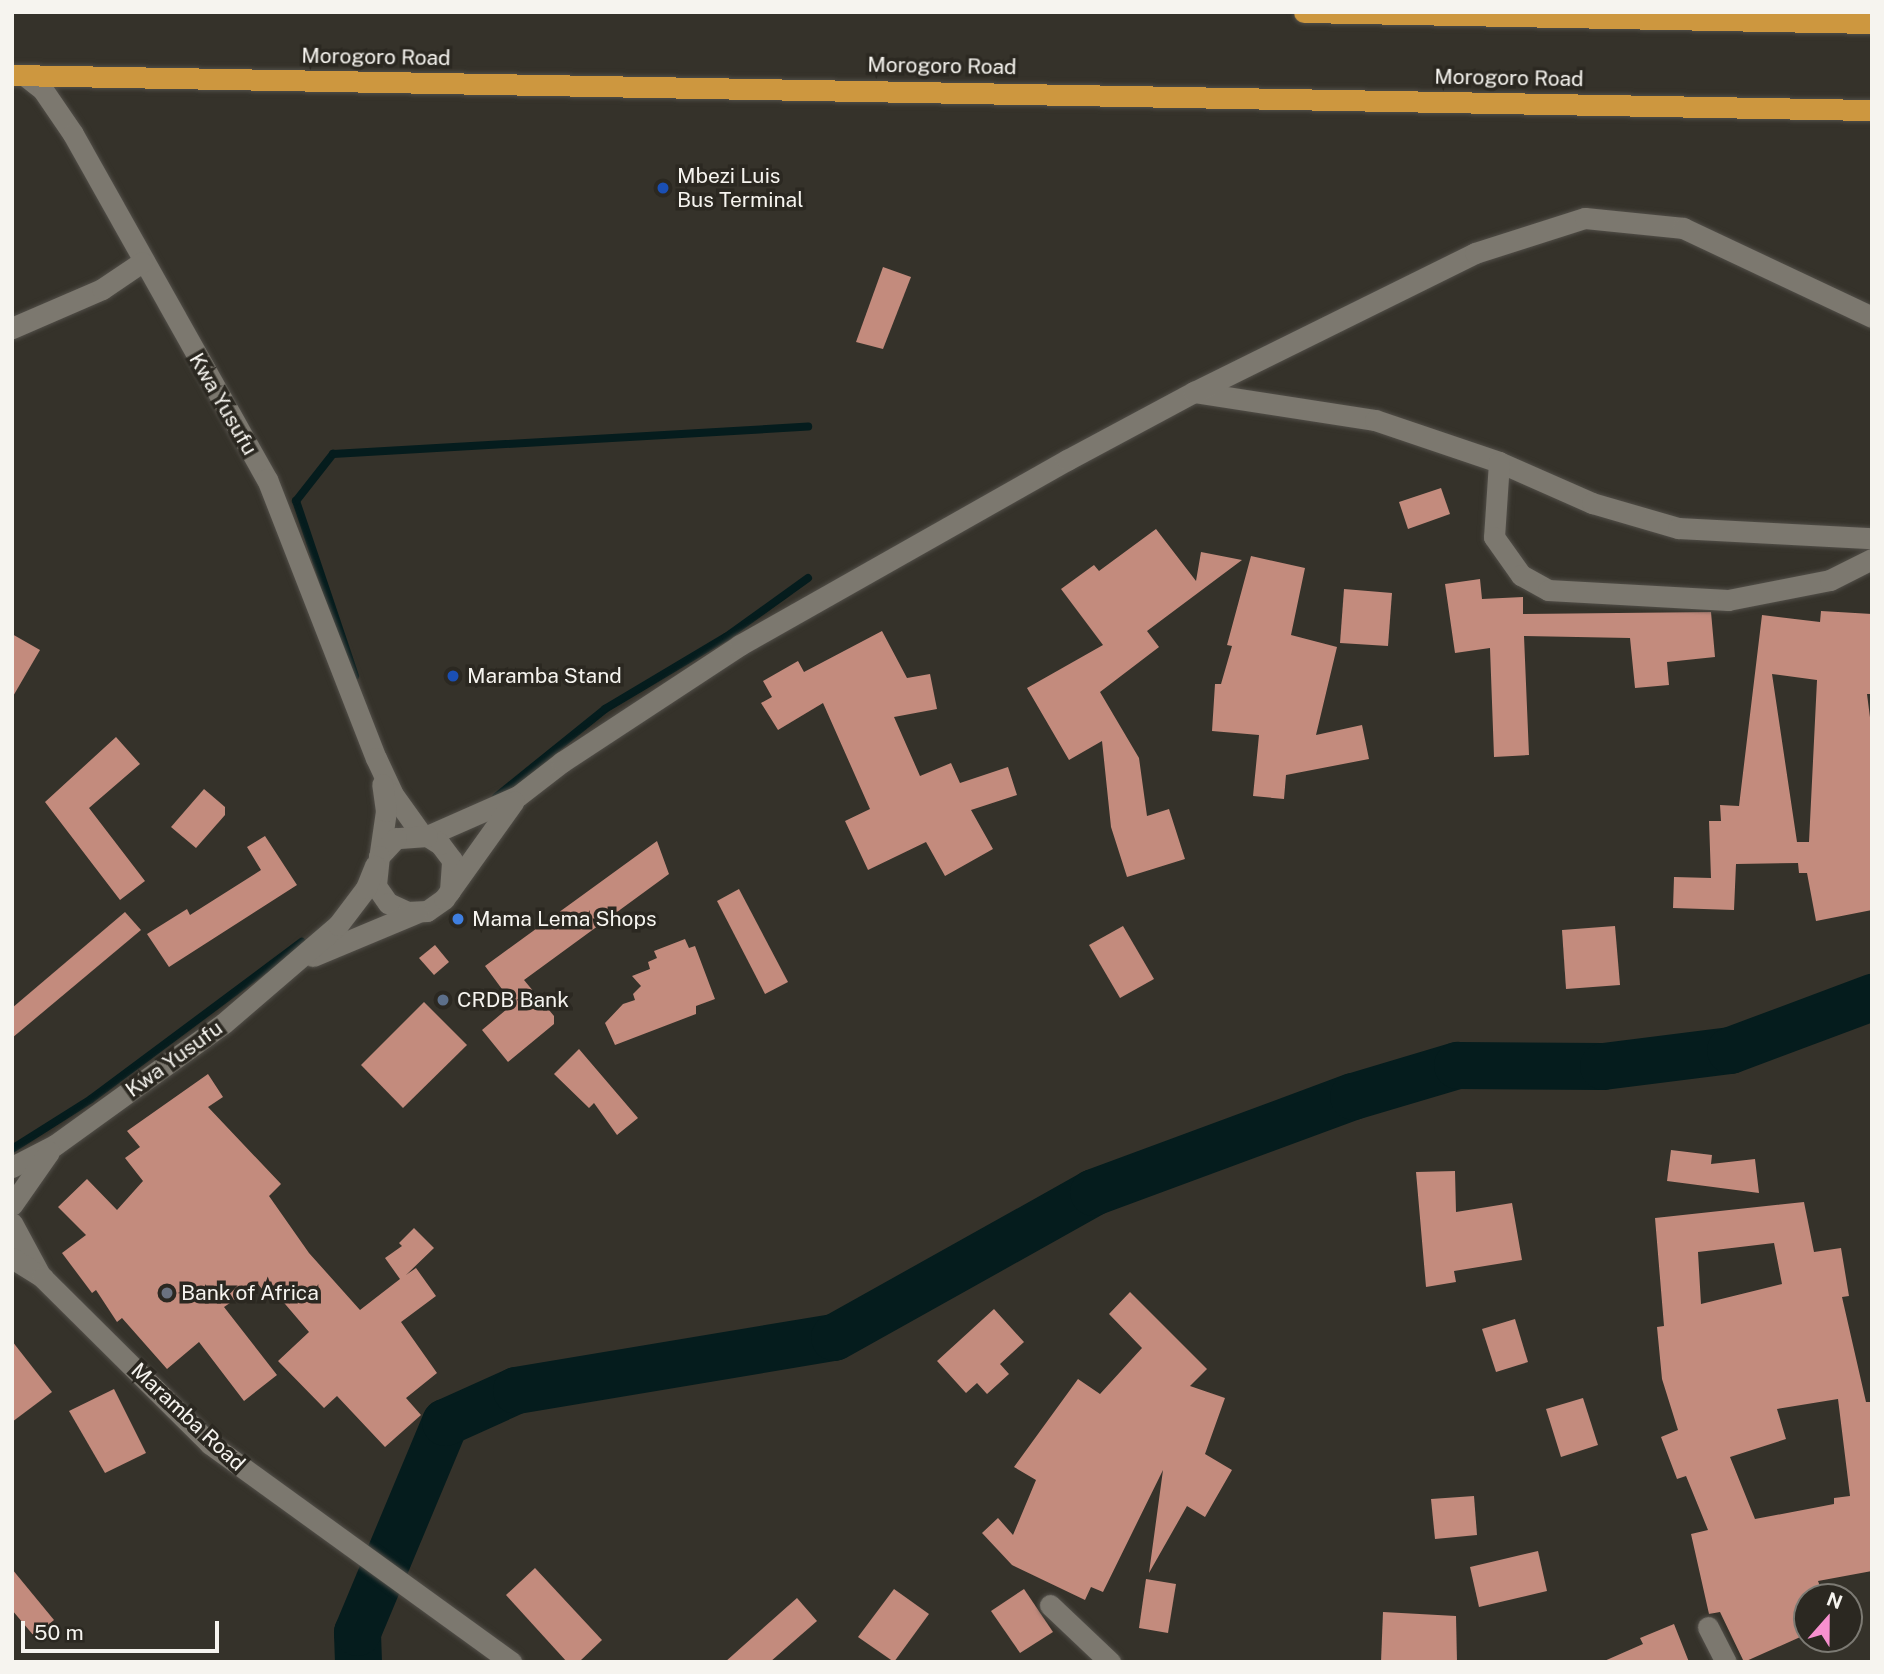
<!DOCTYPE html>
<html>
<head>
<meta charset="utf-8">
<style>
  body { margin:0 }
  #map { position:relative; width:1884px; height:1674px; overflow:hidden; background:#35322a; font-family:"Public Sans",sans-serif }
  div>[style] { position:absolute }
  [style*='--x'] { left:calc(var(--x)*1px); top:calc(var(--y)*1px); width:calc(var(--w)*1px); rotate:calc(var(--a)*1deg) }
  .stream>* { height:8px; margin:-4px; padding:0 4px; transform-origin:4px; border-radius:4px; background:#051c1d }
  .river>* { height:47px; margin:-23.5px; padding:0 23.5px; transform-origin:23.5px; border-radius:23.5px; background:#051c1d }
  .building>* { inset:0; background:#c38b7d }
  .roads { filter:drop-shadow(0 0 2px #514e48) drop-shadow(0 0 2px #514e48) }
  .minor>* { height:21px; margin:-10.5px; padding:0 10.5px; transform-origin:10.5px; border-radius:10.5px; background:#7c786f }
  .highway>* { height:21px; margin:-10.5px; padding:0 10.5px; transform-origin:10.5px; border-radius:10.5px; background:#cd973f }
  .dots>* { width:19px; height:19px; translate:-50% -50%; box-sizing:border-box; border:4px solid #2b2821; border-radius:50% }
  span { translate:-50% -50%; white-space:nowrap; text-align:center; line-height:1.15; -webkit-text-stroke:7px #2b2821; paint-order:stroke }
  .street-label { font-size:21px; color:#f6f4ef }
  .poi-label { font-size:21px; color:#f6f4ef }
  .left { translate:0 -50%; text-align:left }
  .frame { position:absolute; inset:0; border:14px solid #f6f4ef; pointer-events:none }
  .north { position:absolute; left:1793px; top:1583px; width:70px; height:70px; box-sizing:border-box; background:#2b2821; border:2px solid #7c7a73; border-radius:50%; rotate:21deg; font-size:19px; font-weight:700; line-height:28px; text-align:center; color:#f6f4ef }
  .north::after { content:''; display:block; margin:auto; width:24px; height:32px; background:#f790cf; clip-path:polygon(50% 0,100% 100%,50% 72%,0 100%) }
  .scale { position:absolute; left:21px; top:1621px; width:198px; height:32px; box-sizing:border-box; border:4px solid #f6f4ef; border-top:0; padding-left:9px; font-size:21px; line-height:24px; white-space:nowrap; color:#f6f4ef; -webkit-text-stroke:5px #2b2821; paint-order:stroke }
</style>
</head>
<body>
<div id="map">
  <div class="stream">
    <i style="--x:355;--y:676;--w:185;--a:-108.6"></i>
    <i style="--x:296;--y:501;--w:60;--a:-51.8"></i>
    <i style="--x:333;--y:454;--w:476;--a:-3.3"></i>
    <i style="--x:496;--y:797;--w:140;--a:-38.9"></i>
    <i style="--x:605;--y:709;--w:141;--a:-30.8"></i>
    <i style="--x:726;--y:637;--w:101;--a:-35.7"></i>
    <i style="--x:12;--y:1149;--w:93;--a:-32.3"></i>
    <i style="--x:91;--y:1099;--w:263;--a:-36.7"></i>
  </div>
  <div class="river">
    <i style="--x:358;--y:1662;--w:30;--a:-92"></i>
    <i style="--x:357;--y:1632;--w:228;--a:-67.3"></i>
    <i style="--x:445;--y:1422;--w:78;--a:-24.3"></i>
    <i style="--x:516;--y:1390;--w:322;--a:-9.5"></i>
    <i style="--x:834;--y:1337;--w:297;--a:-29.2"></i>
    <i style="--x:1093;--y:1192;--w:277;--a:-20.3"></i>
    <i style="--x:1353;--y:1096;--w:109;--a:-16.6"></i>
    <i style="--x:1457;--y:1065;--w:146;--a:0.4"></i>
    <i style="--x:1603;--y:1066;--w:128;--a:-7.2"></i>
    <i style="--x:1730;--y:1050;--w:152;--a:-20.5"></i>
  </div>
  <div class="building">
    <i style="clip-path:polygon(883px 267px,911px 277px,883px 349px,856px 342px)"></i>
    <i style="clip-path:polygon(1441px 488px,1450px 514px,1408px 529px,1399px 502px)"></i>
    <i style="clip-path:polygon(1156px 529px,1196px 581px,1201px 552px,1242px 560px,1147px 631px,1159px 647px,1100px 692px,1139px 758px,1147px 816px,1169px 809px,1185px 859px,1127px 877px,1111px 827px,1102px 741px,1069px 760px,1027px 688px,1103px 645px,1061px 589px,1094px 565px,1099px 571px)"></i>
    <i style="clip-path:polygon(1251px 556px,1305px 568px,1291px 635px,1337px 647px,1316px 735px,1362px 725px,1369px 759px,1286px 775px,1284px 799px,1253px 796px,1259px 735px,1212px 731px,1215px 684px,1221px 684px,1232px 646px,1227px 645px)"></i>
    <i style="clip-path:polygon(1480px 579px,1482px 599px,1523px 597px,1523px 614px,1711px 612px,1715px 657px,1667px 662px,1669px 685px,1635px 688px,1630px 638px,1524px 636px,1529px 755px,1494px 757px,1490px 648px,1455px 653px,1445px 584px)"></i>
    <i style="clip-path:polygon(1344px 589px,1392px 593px,1388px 646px,1340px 643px)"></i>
    <i style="clip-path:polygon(evenodd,1821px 611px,1872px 614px,1872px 694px,1867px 694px,1872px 733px,1872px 910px,1816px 921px,1807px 873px,1799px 873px,1798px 863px,1736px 864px,1734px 910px,1673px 908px,1674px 877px,1711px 878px,1709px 821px,1721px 821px,1720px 805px,1739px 806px,1762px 615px,1820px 622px,1821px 611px,1772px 674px,1817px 680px,1809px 842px,1797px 842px,1772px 674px)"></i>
    <i style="clip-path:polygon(882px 631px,907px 678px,930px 674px,937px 709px,894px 717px,920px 776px,951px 763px,960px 783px,1008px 767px,1017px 795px,971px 810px,993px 849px,945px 876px,926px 842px,868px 870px,845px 821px,870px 809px,823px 703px,778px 730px,761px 703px,772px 697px,763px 681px,798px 661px,804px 672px)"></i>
    <i style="clip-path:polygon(12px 634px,40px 650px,12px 698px)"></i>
    <i style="clip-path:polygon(116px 737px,140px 764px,89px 808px,145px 881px,120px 900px,45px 802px)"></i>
    <i style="clip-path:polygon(204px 789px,225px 807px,225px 815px,196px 848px,171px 827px)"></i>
    <i style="clip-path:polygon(265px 836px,297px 885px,169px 967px,147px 934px,187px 909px,190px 915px,261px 870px,247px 847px)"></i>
    <i style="clip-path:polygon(657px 841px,669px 874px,524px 980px,554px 1016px,554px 1024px,508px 1062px,482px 1030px,513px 1004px,485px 966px)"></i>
    <i style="clip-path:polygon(739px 889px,788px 982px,765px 994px,717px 901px)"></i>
    <i style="clip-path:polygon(125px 912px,141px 930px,12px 1038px,12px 1008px)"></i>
    <i style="clip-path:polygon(1123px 926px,1154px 979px,1120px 998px,1089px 945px)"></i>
    <i style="clip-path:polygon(1615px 926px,1620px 985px,1566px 989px,1562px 930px)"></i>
    <i style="clip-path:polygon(685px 939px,689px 948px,695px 946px,715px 999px,696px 1006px,696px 1014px,615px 1045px,605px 1023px,623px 1004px,635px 1000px,633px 994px,641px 986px,632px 976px,650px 969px,648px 962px,657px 958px,654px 951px)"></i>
    <i style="clip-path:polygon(435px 945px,449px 962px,434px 975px,419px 958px)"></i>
    <i style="clip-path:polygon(424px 1002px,467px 1045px,403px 1108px,361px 1065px)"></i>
    <i style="clip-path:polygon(579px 1049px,638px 1118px,617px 1135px,594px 1103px,589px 1108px,554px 1074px)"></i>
    <i style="clip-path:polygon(208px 1074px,223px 1097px,208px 1107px,281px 1184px,269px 1196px,309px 1253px,360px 1310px,400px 1279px,385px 1258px,402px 1246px,399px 1243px,414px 1228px,434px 1248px,406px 1275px,416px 1268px,436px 1296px,401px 1322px,437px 1373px,406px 1398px,421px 1415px,385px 1447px,337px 1396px,324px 1408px,278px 1361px,309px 1332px,268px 1284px,262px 1289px,258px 1284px,224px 1307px,277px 1375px,244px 1401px,199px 1342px,167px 1369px,122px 1318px,117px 1322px,96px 1290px,92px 1293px,62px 1253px,86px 1235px,58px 1207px,87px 1179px,117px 1210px,143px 1181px,125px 1158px,140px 1147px,127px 1131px)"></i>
    <i style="clip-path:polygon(1671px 1150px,1712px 1155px,1711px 1164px,1755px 1159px,1759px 1193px,1667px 1181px)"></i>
    <i style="clip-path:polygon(1455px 1171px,1456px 1212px,1512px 1203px,1522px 1260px,1454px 1271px,1456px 1282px,1426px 1287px,1416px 1172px)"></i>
    <i style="clip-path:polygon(evenodd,1804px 1202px,1814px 1252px,1841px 1248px,1849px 1296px,1842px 1297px,1866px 1402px,1872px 1402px,1872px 1571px,1818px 1581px,1824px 1597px,1807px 1597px,1807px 1634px,1744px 1662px,1720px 1612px,1709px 1614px,1691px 1534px,1708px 1530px,1686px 1476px,1677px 1479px,1661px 1437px,1678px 1430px,1662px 1379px,1657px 1327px,1664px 1326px,1655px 1218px,1804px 1202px,1774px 1243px,1782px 1284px,1701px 1304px,1698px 1252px,1774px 1243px,1804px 1202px,1838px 1399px,1850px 1496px,1834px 1498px,1834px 1504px,1755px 1519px,1730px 1457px,1786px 1439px,1777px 1409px,1838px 1399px)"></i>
    <i style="clip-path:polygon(1130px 1292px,1207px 1369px,1190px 1386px,1225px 1398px,1205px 1454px,1232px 1470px,1205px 1517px,1187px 1506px,1149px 1573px,1163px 1470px,1103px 1592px,1091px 1587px,1085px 1600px,1012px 1565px,982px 1533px,998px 1518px,1013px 1535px,1036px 1480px,1014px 1467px,1078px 1379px,1100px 1394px,1142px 1348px,1109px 1314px)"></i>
    <i style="clip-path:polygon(994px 1309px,1024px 1342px,1000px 1364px,1009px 1374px,987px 1394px,977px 1383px,966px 1393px,937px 1361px)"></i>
    <i style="clip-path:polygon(1515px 1319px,1528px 1362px,1496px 1372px,1482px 1329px)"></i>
    <i style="clip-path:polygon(12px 1341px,52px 1392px,12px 1422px)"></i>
    <i style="clip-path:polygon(114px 1389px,146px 1453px,105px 1473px,69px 1411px)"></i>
    <i style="clip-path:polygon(1583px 1398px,1598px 1445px,1561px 1457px,1546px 1409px)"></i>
    <i style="clip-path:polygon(1474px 1496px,1477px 1535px,1435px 1539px,1431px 1499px)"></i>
    <i style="clip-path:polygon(1538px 1551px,1547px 1591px,1479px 1607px,1470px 1567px)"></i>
    <i style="clip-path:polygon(535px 1568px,602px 1640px,579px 1662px,567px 1662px,506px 1595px)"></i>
    <i style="clip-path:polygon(12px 1569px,54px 1620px,34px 1636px,12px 1610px)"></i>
    <i style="clip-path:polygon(1146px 1579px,1176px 1584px,1168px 1633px,1139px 1628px)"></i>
    <i style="clip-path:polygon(894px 1589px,929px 1614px,894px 1662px,858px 1637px)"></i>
    <i style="clip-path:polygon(1024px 1589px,1053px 1632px,1020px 1653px,991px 1611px)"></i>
    <i style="clip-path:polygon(797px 1598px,817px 1621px,770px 1662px,725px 1662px)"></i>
    <i style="clip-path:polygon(1383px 1612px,1456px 1616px,1457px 1662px,1381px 1662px)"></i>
    <i style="clip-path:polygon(1674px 1624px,1689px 1662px,1602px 1662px,1643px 1644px,1640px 1638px)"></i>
  </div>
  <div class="roads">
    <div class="minor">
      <i style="--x:24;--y:75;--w:24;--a:38"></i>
      <i style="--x:43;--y:90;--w:53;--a:55.7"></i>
      <i style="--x:73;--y:134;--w:396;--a:60.7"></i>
      <i style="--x:267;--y:479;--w:300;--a:68.7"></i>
      <i style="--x:376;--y:758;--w:38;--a:65"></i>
      <i style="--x:392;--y:793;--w:52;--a:54.5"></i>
      <i style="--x:12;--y:328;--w:98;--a:-23.4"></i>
      <i style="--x:102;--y:289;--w:48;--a:-34"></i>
      <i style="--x:1194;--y:392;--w:183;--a:8.8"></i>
      <i style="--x:1375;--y:420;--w:131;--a:18.7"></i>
      <i style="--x:1499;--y:462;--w:102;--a:23.8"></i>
      <i style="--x:1592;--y:503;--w:90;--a:16.2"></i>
      <i style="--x:1678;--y:528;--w:194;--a:3"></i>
      <i style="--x:1499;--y:462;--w:75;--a:93.8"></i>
      <i style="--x:1494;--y:537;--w:47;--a:54.6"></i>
      <i style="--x:1521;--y:575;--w:31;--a:29"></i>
      <i style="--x:1548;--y:590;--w:180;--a:3.2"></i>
      <i style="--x:1728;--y:600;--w:104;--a:-11.1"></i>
      <i style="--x:1830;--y:580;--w:47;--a:-26.6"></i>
      <i style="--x:427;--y:836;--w:99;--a:-23.7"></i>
      <i style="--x:518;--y:796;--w:56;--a:-37.7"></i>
      <i style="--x:562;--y:762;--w:213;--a:-33.3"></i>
      <i style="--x:740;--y:645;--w:376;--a:-29.5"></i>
      <i style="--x:1067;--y:460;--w:144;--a:-28.2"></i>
      <i style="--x:1194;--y:392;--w:313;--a:-26.3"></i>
      <i style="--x:1475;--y:253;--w:115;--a:-17.7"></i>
      <i style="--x:1585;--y:218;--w:99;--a:5.8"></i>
      <i style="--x:1683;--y:228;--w:209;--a:25.2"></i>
      <i style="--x:380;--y:852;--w:41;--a:-81.7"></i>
      <i style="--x:386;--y:811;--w:27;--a:-98"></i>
      <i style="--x:450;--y:891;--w:31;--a:-86"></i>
      <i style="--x:452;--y:860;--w:20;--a:-127"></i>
      <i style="--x:440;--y:844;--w:15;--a:-148"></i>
      <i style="--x:427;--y:836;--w:31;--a:176"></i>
      <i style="--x:396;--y:838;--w:25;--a:133"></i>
      <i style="--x:379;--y:856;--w:30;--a:96"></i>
      <i style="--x:376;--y:886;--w:21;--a:55"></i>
      <i style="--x:388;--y:903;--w:21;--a:25"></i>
      <i style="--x:407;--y:912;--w:20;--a:-3"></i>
      <i style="--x:427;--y:911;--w:21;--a:-35"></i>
      <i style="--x:444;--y:899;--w:120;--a:-54.5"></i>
      <i style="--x:313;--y:956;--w:112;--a:-22.7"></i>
      <i style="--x:12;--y:1167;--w:48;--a:-27.1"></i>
      <i style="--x:55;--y:1145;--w:208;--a:-35.8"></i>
      <i style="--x:224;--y:1023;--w:150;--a:-40.7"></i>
      <i style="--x:338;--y:925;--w:46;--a:-52.9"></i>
      <i style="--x:366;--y:888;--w:24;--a:-68"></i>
      <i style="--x:12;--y:1205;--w:65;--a:-55.1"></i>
      <i style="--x:12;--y:1223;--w:57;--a:61.6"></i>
      <i style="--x:12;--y:1258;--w:36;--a:32"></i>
      <i style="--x:42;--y:1277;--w:237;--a:44.8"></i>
      <i style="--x:210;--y:1444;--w:372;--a:35.9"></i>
      <i style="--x:1050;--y:1605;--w:83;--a:43.5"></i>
      <i style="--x:1708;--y:1627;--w:39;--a:63"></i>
    </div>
    <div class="highway">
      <i style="--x:1304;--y:12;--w:568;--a:1.11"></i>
      <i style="--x:12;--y:75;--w:1860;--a:1.08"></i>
    </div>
  </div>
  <div class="dots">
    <i style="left:663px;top:188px;background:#1a4fb4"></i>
    <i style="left:453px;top:676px;background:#1a4fb4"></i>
    <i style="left:458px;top:919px;background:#3f7fe0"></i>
    <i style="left:443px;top:1000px;background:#5c6f8a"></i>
    <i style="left:167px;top:1293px;background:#6b7280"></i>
  </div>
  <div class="street-label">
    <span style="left:376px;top:57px;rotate:1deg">Morogoro Road</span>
    <span style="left:942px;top:66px;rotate:1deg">Morogoro Road</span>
    <span style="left:1509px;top:78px;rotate:1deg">Morogoro Road</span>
    <span style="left:223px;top:404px;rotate:60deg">Kwa Yusufu</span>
    <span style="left:174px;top:1059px;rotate:-36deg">Kwa Yusufu</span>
    <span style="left:188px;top:1417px;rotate:43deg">Maramba Road</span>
  </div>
  <div class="poi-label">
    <span class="left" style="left:677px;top:188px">Mbezi Luis<br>Bus Terminal</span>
    <span class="left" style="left:467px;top:676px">Maramba Stand</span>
    <span class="left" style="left:472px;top:919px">Mama Lema Shops</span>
    <span class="left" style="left:457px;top:1000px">CRDB Bank</span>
    <span class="left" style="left:181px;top:1293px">Bank of Africa</span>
  </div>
  <div class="frame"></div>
  <div class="north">N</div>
  <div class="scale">50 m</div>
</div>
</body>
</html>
